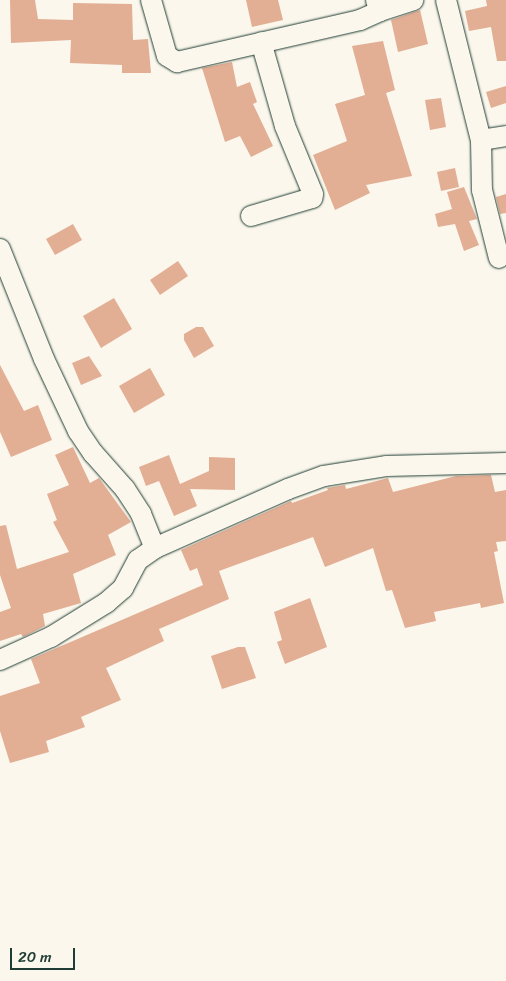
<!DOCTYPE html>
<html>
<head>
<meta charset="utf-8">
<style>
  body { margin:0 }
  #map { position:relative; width:506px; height:981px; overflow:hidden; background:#fbf7ec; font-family:Sriracha,sans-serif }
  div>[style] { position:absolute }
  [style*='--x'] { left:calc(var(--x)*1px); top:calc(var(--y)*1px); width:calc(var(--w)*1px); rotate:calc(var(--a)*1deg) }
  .building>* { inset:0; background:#e2ae94 }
  .roads { filter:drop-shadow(0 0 1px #1f3d34) drop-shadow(0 0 1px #1f3d34) }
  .minor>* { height:20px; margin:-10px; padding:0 10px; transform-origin:10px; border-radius:10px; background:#fbf7ec }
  span { translate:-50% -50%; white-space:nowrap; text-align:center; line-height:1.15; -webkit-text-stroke:5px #fbf7ec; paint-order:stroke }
  .scale { position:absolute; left:10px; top:948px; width:65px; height:22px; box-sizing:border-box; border:2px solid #1f3d34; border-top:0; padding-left:6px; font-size:15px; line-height:18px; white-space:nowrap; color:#1f3d34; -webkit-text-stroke:4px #fbf7ec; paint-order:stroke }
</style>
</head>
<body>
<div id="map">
  <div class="building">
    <i style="clip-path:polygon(10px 0,35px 0,38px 19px,73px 20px,73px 3px,132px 4px,133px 40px,148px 39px,151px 73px,122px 73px,122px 65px,70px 63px,71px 40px,11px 43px)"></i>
    <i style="clip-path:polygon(246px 0,278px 0,283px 20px,252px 27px)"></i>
    <i style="clip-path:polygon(486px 0,506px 0,506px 61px,497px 61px,491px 27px,469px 31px,465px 11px,487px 6px)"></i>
    <i style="clip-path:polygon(420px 10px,428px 44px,398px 52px,391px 20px)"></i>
    <i style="clip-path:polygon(383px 41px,395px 90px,386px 93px,412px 176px,366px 185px,370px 193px,335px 210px,313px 155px,347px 141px,335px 104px,365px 95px,352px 46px)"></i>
    <i style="clip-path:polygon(232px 62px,237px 87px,250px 82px,257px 102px,253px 104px,273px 146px,251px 157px,240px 136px,225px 142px,202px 68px)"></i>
    <i style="clip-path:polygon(506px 86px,506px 103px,491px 108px,486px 92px)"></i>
    <i style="clip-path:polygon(441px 98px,446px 127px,430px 130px,425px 100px)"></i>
    <i style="clip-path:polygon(455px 168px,459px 187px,441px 191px,437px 172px)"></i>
    <i style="clip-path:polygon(464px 187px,477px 219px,469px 221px,479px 245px,464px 251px,455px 224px,438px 227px,435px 214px,452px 209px,447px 192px)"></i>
    <i style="clip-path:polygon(506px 194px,506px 213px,500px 214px,496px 197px)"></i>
    <i style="clip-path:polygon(73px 224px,82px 240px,55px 255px,46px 239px)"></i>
    <i style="clip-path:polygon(178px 261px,188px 276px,160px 295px,150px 280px)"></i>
    <i style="clip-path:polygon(114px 298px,132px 329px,101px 348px,83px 316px)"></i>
    <i style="clip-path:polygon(196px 327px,203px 327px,214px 346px,194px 358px,184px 340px,184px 334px)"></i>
    <i style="clip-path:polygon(89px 356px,102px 376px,81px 385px,72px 363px)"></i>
    <i style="clip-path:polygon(0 365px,24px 411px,38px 405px,52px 440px,11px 457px,0 432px)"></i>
    <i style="clip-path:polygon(150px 368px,165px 395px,134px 413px,119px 386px)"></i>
    <i style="clip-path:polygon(73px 447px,90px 483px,99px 478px,131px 522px,108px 535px,116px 555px,73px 574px,81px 603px,43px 614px,45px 626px,23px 637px,21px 634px,0 641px,0 612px,11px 608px,0 575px,0 526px,6px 525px,17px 569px,69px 552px,53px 522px,57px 520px,47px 494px,69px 485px,55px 455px)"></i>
    <i style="clip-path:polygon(169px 455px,180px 484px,209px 471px,209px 457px,235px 458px,235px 490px,190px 489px,197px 506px,174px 516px,159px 481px,146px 486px,139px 467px)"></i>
    <i style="clip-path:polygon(491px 475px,495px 492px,506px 490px,506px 541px,496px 542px,498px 551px,494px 552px,504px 603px,481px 608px,480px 603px,434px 612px,436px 621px,405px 628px,392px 590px,386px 591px,373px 548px,325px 567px,313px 537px,219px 571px,229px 599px,159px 629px,164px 641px,106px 668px,121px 700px,81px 717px,85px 727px,46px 741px,49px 752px,10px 763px,0 731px,0 696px,40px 683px,31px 659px,203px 585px,197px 568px,190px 571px,181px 550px,291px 501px,292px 503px,328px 490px,327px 488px,345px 485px,346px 489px,388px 478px,393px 492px,456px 476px)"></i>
    <i style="clip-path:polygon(310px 598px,327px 647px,285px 664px,277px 642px,282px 640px,274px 612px)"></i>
    <i style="clip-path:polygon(238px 647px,245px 647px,256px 678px,222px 689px,211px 656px)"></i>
  </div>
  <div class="roads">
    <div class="minor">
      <i style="--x:151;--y:0;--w:58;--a:74.1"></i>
      <i style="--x:167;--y:56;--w:12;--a:31"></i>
      <i style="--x:177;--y:62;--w:188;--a:-12.9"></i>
      <i style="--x:360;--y:20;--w:22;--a:-24"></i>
      <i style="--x:380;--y:11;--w:12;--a:-110"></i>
      <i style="--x:446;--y:0;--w:144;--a:76"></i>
      <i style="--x:481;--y:140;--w:25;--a:-9"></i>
      <i style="--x:380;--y:11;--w:35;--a:-18"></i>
      <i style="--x:481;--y:140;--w:50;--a:88.9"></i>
      <i style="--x:482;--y:190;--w:70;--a:76"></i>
      <i style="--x:251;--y:216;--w:64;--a:-16.4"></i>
      <i style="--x:312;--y:198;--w:4;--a:-76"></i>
      <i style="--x:313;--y:194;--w:74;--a:-112.4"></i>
      <i style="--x:285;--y:126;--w:87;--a:-105.9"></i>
      <i style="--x:0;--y:249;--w:118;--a:68.2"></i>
      <i style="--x:44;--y:359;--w:80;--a:64.7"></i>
      <i style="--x:78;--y:431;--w:27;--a:56"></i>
      <i style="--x:93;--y:453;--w:48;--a:48.4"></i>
      <i style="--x:125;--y:489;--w:30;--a:57"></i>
      <i style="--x:141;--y:514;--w:37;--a:68"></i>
      <i style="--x:0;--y:660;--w:56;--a:-24.3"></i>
      <i style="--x:51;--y:637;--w:65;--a:-31.7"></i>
      <i style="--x:106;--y:603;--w:23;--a:-41"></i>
      <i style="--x:123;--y:588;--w:32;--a:-62"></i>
      <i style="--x:138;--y:560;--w:21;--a:-35"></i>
      <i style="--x:155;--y:548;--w:145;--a:-23.9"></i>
      <i style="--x:288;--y:489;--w:38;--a:-20"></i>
      <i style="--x:324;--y:476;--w:64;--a:-9"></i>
      <i style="--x:387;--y:466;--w:119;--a:-1.4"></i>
    </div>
  </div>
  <div class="scale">20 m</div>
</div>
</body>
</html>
